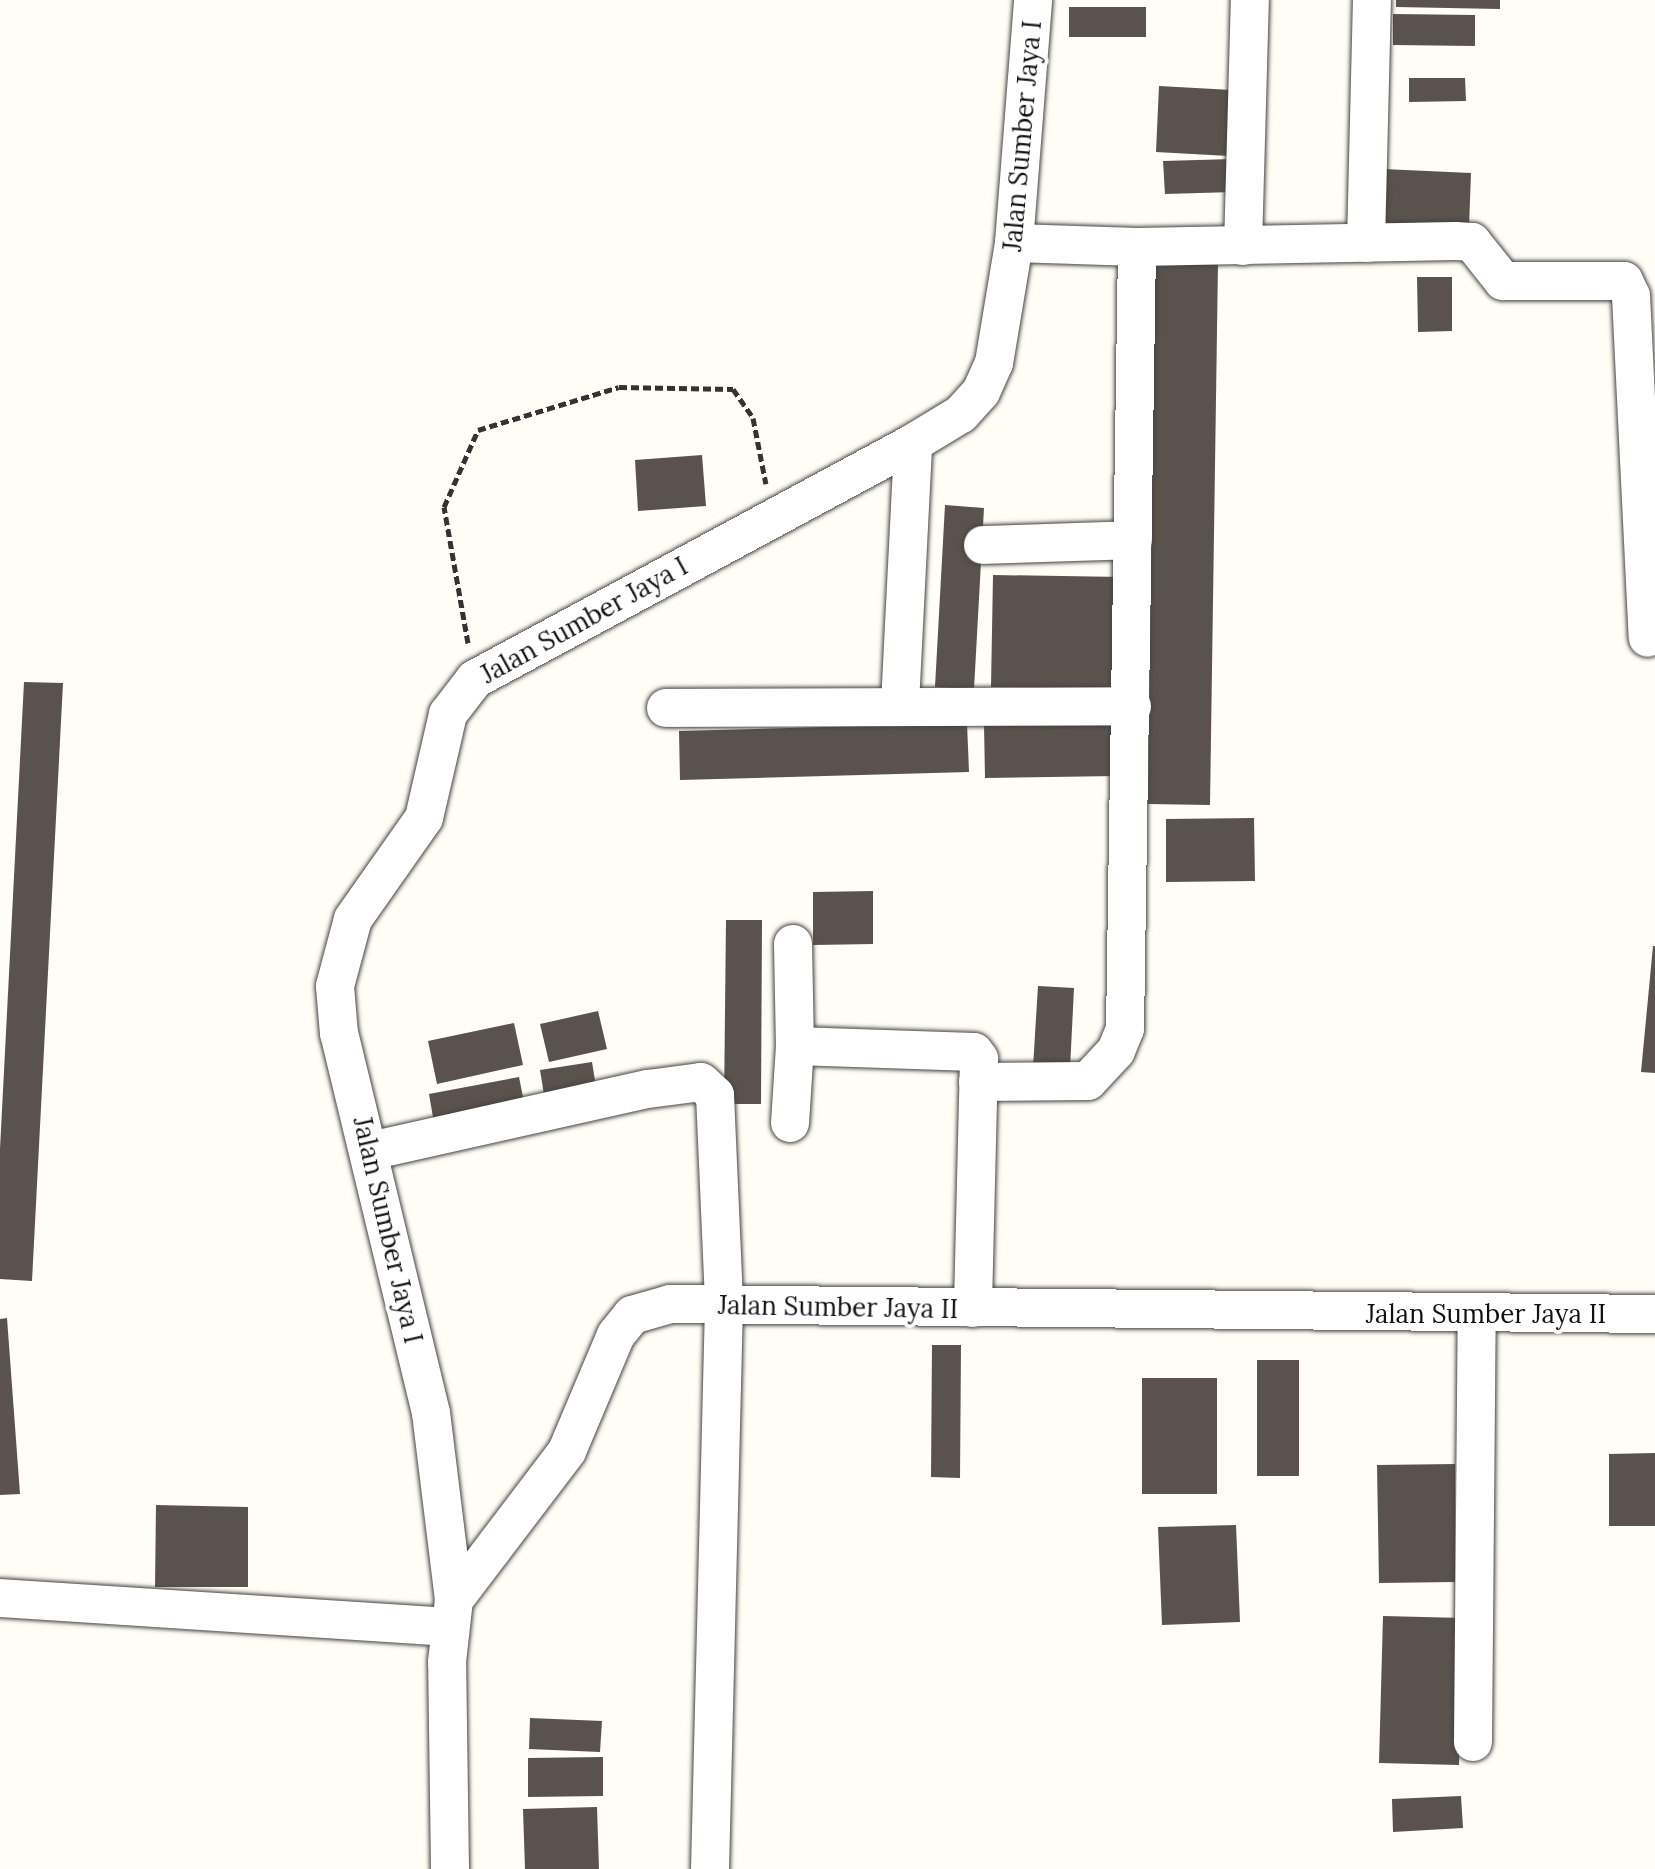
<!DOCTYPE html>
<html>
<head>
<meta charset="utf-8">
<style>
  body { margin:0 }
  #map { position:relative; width:1655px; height:1869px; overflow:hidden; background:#fffdf5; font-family:Lora,serif }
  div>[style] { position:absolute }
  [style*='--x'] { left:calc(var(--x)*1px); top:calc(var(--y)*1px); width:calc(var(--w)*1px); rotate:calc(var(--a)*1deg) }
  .building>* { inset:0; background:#5a524d }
  .path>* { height:5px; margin-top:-2.5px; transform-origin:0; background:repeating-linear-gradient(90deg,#333 0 8px,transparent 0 12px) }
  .roads { filter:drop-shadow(0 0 2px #444) drop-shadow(0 0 2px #444) }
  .minor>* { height:38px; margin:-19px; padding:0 19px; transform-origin:19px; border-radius:19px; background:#fff }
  span { translate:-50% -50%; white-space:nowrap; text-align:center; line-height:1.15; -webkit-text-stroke:8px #fff; paint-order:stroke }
  .street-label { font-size:26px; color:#111 }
</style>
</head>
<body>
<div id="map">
  <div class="building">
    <i style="clip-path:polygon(1396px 0,1500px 0,1500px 9px,1396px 7px)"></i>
    <i style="clip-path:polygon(1069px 7px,1146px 7px,1146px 37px,1069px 37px)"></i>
    <i style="clip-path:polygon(1393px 14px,1475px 15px,1475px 46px,1393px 45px)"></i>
    <i style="clip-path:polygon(1409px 78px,1465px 78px,1466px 101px,1409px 102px)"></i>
    <i style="clip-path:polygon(1159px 86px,1232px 90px,1229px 156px,1156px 152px)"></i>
    <i style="clip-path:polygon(1233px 159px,1234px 192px,1165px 194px,1163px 161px)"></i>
    <i style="clip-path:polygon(1383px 169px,1471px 173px,1469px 227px,1381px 223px)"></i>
    <i style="clip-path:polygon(1155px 261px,1218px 262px,1210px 805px,1148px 804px)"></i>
    <i style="clip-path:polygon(1417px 277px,1452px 277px,1452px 331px,1418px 332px)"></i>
    <i style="clip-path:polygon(702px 455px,706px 506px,638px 511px,635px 460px)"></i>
    <i style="clip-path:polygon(945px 505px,984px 508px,974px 689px,935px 687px)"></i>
    <i style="clip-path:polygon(993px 575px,1123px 577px,1121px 690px,991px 687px)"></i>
    <i style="clip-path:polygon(24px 682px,63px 683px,32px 1281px,0 1279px,0 1149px)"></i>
    <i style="clip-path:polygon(1116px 722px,1116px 776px,985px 778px,984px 725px)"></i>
    <i style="clip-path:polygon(967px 723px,969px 772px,680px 780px,679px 731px)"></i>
    <i style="clip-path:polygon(1254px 818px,1255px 881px,1166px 882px,1166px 819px)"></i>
    <i style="clip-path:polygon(873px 891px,873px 944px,813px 945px,813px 892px)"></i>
    <i style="clip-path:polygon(726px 920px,762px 920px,761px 1104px,724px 1104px)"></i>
    <i style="clip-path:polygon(1653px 946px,1655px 946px,1655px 1073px,1641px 1072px)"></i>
    <i style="clip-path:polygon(1038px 986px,1074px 988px,1070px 1069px,1033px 1067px)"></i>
    <i style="clip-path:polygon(598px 1011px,607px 1049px,549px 1062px,540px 1024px)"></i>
    <i style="clip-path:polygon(514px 1023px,523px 1065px,437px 1084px,428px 1041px)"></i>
    <i style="clip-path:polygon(592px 1062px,597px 1093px,545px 1101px,540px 1070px)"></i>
    <i style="clip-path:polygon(519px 1077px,525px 1107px,434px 1123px,429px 1094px)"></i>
    <i style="clip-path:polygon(7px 1318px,20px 1494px,0 1495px,0 1319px)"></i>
    <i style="clip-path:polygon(932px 1345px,961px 1345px,960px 1478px,931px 1477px)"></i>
    <i style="clip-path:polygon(1257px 1360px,1299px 1360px,1299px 1476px,1257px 1476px)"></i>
    <i style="clip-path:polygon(1142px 1378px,1217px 1378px,1217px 1494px,1142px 1494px)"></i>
    <i style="clip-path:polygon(1655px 1453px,1655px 1526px,1609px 1526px,1609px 1454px)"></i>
    <i style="clip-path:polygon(1455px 1464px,1455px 1582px,1379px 1583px,1377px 1465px)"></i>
    <i style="clip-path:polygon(156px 1505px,248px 1507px,248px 1587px,155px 1587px)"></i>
    <i style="clip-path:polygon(1236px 1525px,1240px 1622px,1162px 1625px,1158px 1527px)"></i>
    <i style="clip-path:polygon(1383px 1616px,1463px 1618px,1459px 1765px,1379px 1763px)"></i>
    <i style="clip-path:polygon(530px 1718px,602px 1721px,600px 1752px,529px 1749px)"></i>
    <i style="clip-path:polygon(603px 1757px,603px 1796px,528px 1797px,528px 1758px)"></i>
    <i style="clip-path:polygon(1461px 1796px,1463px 1828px,1393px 1832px,1392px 1799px)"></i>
    <i style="clip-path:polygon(597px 1807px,599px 1869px,525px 1869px,523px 1809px)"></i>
  </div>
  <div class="path">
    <i style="--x:468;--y:643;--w:138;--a:-100"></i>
    <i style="--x:444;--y:507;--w:84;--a:-66.2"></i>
    <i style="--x:478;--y:430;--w:147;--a:-17"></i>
    <i style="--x:619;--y:387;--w:114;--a:1"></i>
    <i style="--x:733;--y:389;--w:35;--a:55"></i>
    <i style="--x:753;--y:418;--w:67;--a:78.9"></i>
  </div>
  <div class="roads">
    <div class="minor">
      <i style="--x:1014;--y:243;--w:123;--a:1.9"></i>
      <i style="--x:1137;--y:247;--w:318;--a:-1.1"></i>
      <i style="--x:1455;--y:241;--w:17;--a:3"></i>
      <i style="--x:1472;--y:242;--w:50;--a:51.5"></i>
      <i style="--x:1503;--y:281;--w:121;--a:0"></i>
      <i style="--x:1624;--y:281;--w:17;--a:65"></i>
      <i style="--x:1631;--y:296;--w:342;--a:87.2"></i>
      <i style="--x:1366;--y:243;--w:243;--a:-88.6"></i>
      <i style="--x:1243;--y:246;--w:246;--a:-88.4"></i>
      <i style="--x:983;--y:545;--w:150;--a:-1.9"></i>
      <i style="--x:900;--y:704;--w:261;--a:-87.1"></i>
      <i style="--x:666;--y:708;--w:466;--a:-0.2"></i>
      <i style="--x:793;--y:944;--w:102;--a:88.9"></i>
      <i style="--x:978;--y:1082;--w:110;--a:-0.5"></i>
      <i style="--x:1088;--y:1081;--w:41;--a:-47"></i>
      <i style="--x:1116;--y:1051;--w:24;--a:-68"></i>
      <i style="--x:1125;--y:1029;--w:782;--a:-89.12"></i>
      <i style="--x:790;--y:1123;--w:77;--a:-86.3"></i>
      <i style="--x:795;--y:1046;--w:179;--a:1.9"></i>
      <i style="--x:974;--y:1052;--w:9;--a:54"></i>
      <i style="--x:979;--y:1059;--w:249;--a:91.4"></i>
      <i style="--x:370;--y:1151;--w:285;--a:-12.6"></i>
      <i style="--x:648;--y:1089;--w:53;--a:-7.5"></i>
      <i style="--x:701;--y:1082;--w:19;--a:43"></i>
      <i style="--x:715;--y:1095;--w:210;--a:87.5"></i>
      <i style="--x:724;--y:1305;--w:564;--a:91.42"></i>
      <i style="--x:0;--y:1598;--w:451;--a:3.7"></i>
      <i style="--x:454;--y:1600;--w:188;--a:-97"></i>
      <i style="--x:431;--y:1413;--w:390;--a:-103.6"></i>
      <i style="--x:339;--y:1034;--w:48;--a:-94.8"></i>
      <i style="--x:335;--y:986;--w:69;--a:-75"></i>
      <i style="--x:353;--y:919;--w:123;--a:-54.9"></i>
      <i style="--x:424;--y:818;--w:107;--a:-77"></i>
      <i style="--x:448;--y:714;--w:44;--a:-52.4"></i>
      <i style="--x:475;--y:679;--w:498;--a:-28.3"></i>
      <i style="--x:913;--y:443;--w:56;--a:-31.1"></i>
      <i style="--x:961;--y:414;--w:30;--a:-48"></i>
      <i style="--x:981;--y:392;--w:32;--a:-66"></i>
      <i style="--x:994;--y:363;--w:122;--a:-80.5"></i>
      <i style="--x:1014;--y:243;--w:244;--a:-85.5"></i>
      <i style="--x:1473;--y:1742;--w:428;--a:-89.5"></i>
      <i style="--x:450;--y:1869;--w:207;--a:-90.8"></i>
      <i style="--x:447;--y:1662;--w:62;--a:-83.6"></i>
      <i style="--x:454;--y:1600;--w:187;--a:-52.8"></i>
      <i style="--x:567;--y:1451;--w:126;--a:-67.1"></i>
      <i style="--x:616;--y:1335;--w:26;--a:-51"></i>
      <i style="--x:632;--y:1315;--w:40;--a:-16"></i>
      <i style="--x:670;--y:1304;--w:985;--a:0.58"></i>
    </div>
  </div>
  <div class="street-label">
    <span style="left:1022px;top:136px;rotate:-85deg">Jalan Sumber Jaya I</span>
    <span style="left:584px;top:620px;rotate:-29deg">Jalan Sumber Jaya I</span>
    <span style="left:388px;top:1230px;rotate:77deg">Jalan Sumber Jaya I</span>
    <span style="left:838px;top:1307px;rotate:1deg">Jalan Sumber Jaya II</span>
    <span style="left:1486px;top:1314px">Jalan Sumber Jaya II</span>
  </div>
</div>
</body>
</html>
